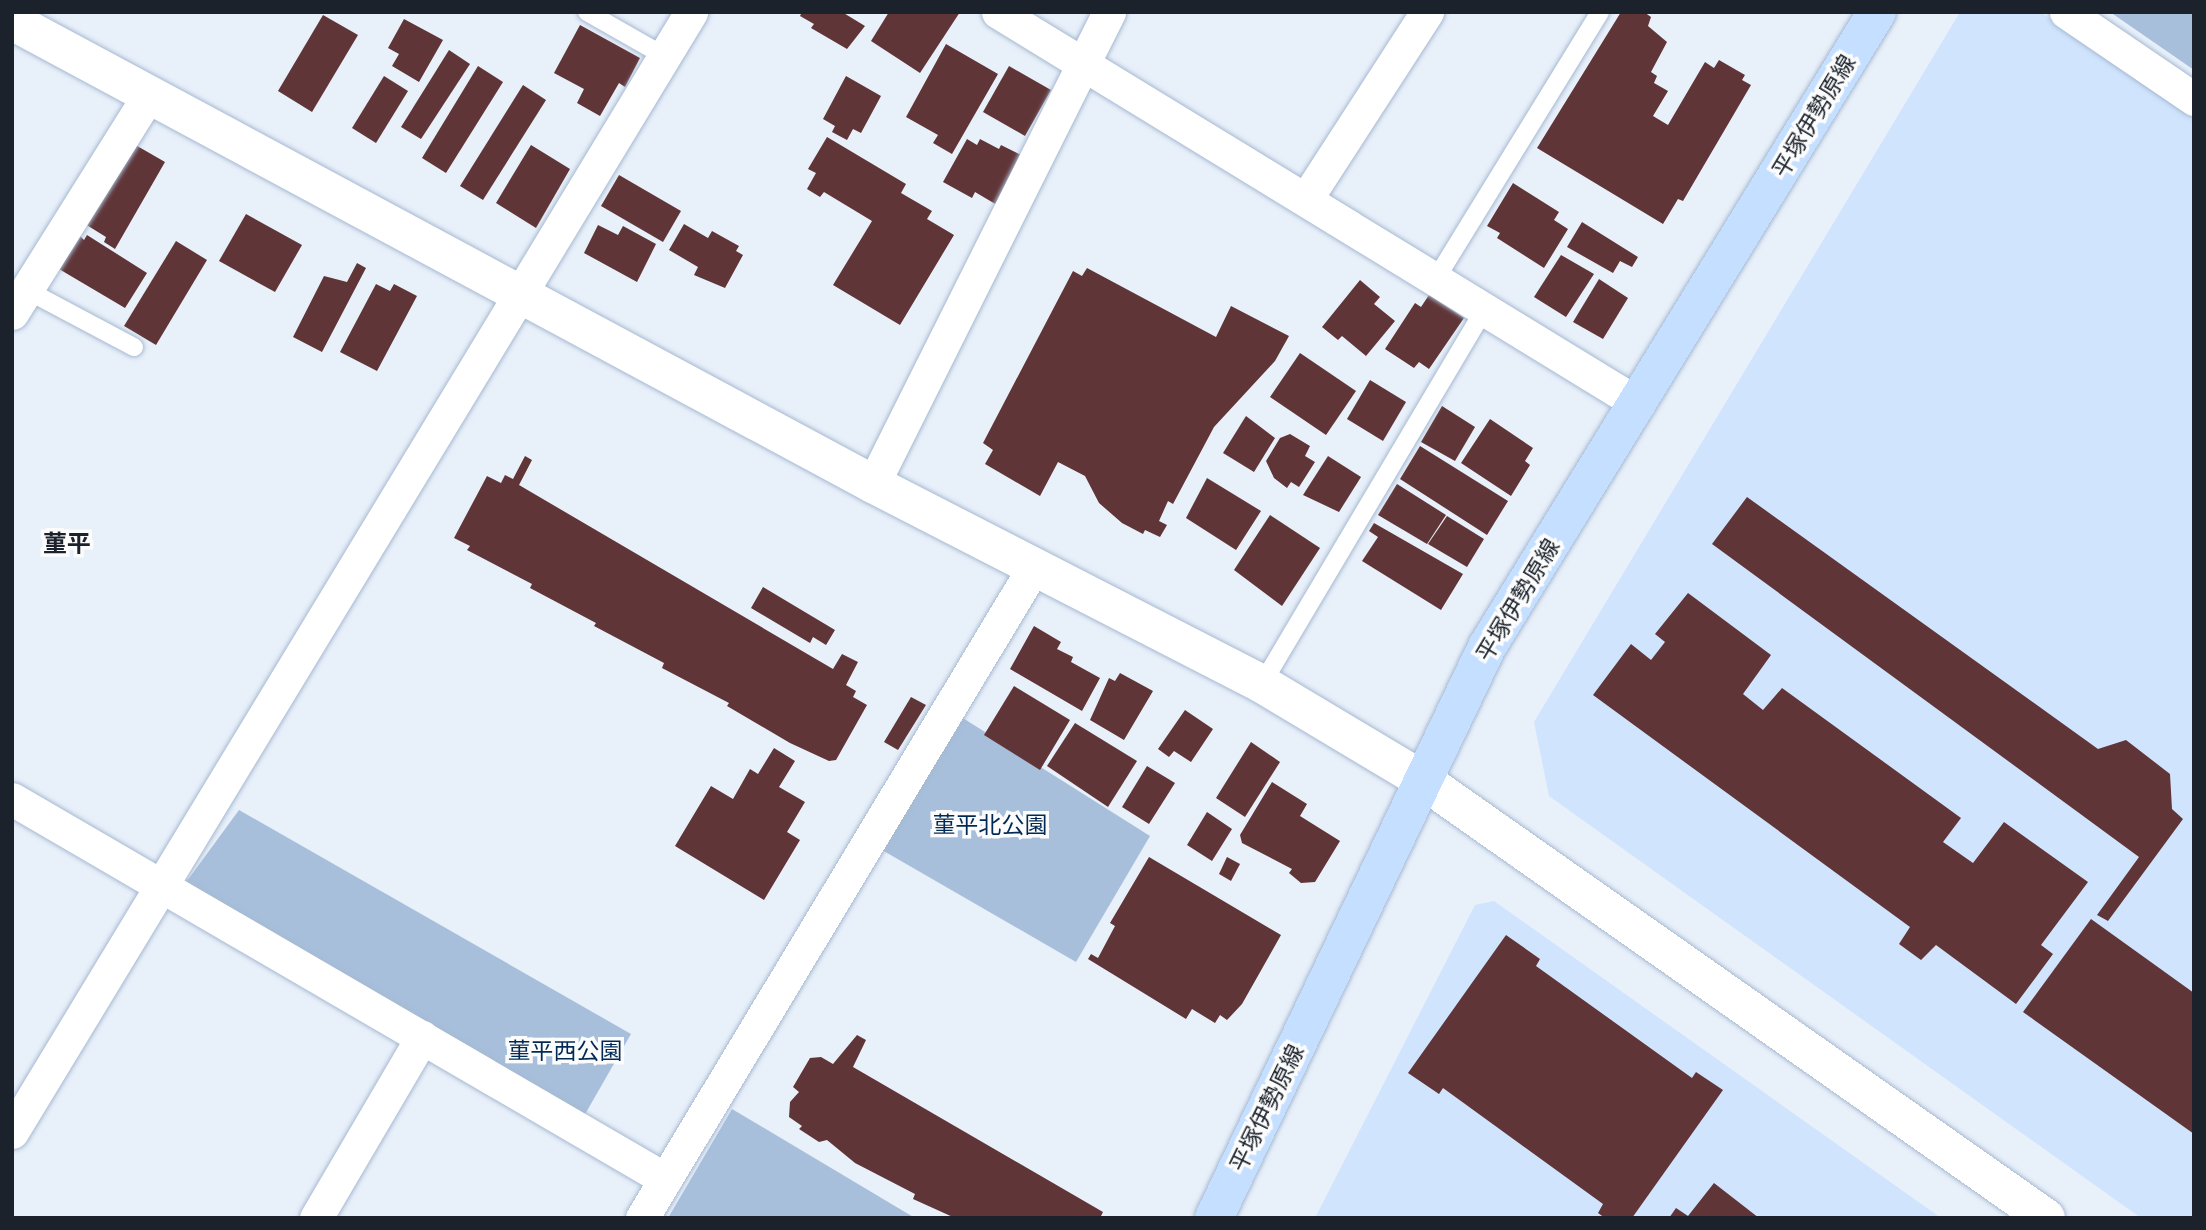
<!DOCTYPE html>
<html>
<head>
<meta charset="utf-8">
<style>
  body { margin:0 }
  #map { position:relative; width:2206px; height:1230px; overflow:hidden; background:#e8f0fa; font-family:"Asap Condensed","Noto Sans JP",sans-serif }
  div>[style] { position:absolute }
  [style*='--x'] { left:calc(var(--x)*1px); top:calc(var(--y)*1px); width:calc(var(--w)*1px); rotate:calc(var(--a)*1deg) }
  .built>* { inset:0; background:#d0e4fd }
  .green>* { inset:0; background:#a7bfdb }
  .building>* { inset:0; background:#603537 }
  .roads { filter:drop-shadow(0 0 2px #a6b9d1) drop-shadow(0 0 2px #a6b9d1) }
  .lane>* { height:18px; margin:-9px; padding:0 9px; transform-origin:9px; border-radius:9px; background:#fff }
  .street>* { height:33px; margin:-16.5px; padding:0 16.5px; transform-origin:16.5px; border-radius:16.5px; background:#fff }
  .secondary>* { height:38px; margin:-19px; padding:0 19px; transform-origin:19px; border-radius:19px; background:#fff }
  .primary>* { height:38px; margin:-19px; padding:0 19px; transform-origin:19px; border-radius:19px; background:#c4dfff }
  span { translate:-50% -50%; white-space:nowrap; text-align:center; line-height:1.15; -webkit-text-stroke:7px #fcfcfc; paint-order:stroke }
  .street-label { font-size:23px; color:#1b222b }
  .park-label { font-size:23px; color:#002a55 }
  .neighbourhood-label { font-size:24px; color:#1b222b; font-weight:700 }
  .frame { position:absolute; inset:0; border:14px solid #1b222b; pointer-events:none }
</style>
</head>
<body>
<div id="map">
  <div class="built">
    <i style="clip-path:polygon(1960px 12px,2040px 12px,2194px 117px,2194px 1218px,2141px 1218px,1549px 796px,1534px 722px)"></i>
    <i style="clip-path:polygon(1494px 901px,1941px 1218px,1315px 1218px,1475px 905px)"></i>
  </div>
  <div class="green">
    <i style="clip-path:polygon(2110px 12px,2194px 12px,2194px 70px)"></i>
    <i style="clip-path:polygon(958px 715px,1150px 836px,1076px 962px,882px 850px)"></i>
    <i style="clip-path:polygon(239px 810px,631px 1034px,584px 1116px,184px 885px)"></i>
    <i style="clip-path:polygon(732px 1109px,915px 1218px,668px 1218px)"></i>
  </div>
  <div class="building">
    <i style="clip-path:polygon(802px 12px,842px 12px,865px 26px,847px 49px,811px 28px,814px 24px,800px 16px)"></i>
    <i style="clip-path:polygon(889px 12px,960px 12px,920px 73px,871px 41px)"></i>
    <i style="clip-path:polygon(1621px 12px,1644px 12px,1651px 17px,1648px 26px,1667px 42px,1651px 72px,1657px 76px,1654px 83px,1668px 91px,1653px 116px,1668px 125px,1705px 62px,1714px 68px,1719px 60px,1745px 75px,1742px 80px,1751px 85px,1683px 201px,1678px 199px,1663px 224px,1537px 148px)"></i>
    <i style="clip-path:polygon(323px 15px,358px 35px,312px 112px,278px 91px)"></i>
    <i style="clip-path:polygon(404px 19px,443px 40px,419px 82px,392px 66px,399px 54px,388px 48px)"></i>
    <i style="clip-path:polygon(580px 25px,640px 58px,625px 87px,619px 83px,600px 116px,577px 103px,584px 89px,554px 73px)"></i>
    <i style="clip-path:polygon(946px 44px,998px 74px,952px 154px,933px 143px,938px 135px,906px 117px)"></i>
    <i style="clip-path:polygon(449px 50px,470px 64px,421px 139px,401px 127px)"></i>
    <i style="clip-path:polygon(478px 66px,503px 82px,446px 173px,422px 158px)"></i>
    <i style="clip-path:polygon(1009px 66px,1051px 90px,1025px 136px,983px 112px)"></i>
    <i style="clip-path:polygon(384px 76px,408px 91px,376px 143px,352px 128px)"></i>
    <i style="clip-path:polygon(846px 76px,881px 96px,861px 133px,853px 129px,847px 140px,832px 132px,835px 126px,823px 119px)"></i>
    <i style="clip-path:polygon(523px 85px,546px 100px,483px 200px,460px 186px)"></i>
    <i style="clip-path:polygon(827px 137px,906px 184px,901px 193px,932px 211px,927px 219px,954px 235px,900px 325px,833px 285px,872px 221px,824px 192px,820px 197px,807px 189px,816px 173px,808px 169px)"></i>
    <i style="clip-path:polygon(967px 139px,977px 145px,980px 139px,999px 149px,1001px 145px,1023px 156px,997px 205px,975px 192px,972px 198px,943px 182px)"></i>
    <i style="clip-path:polygon(132px 143px,165px 162px,115px 249px,104px 242px,106px 237px,85px 224px)"></i>
    <i style="clip-path:polygon(531px 145px,570px 169px,536px 228px,496px 203px)"></i>
    <i style="clip-path:polygon(619px 175px,681px 211px,663px 242px,601px 206px)"></i>
    <i style="clip-path:polygon(1513px 183px,1559px 212px,1554px 220px,1568px 229px,1544px 268px,1497px 238px,1500px 233px,1487px 226px)"></i>
    <i style="clip-path:polygon(246px 214px,302px 245px,275px 292px,219px 261px)"></i>
    <i style="clip-path:polygon(1582px 222px,1638px 257px,1632px 267px,1620px 261px,1613px 273px,1567px 247px)"></i>
    <i style="clip-path:polygon(684px 224px,708px 238px,712px 231px,739px 246px,736px 251px,743px 255px,725px 288px,694px 275px,698px 267px,669px 250px)"></i>
    <i style="clip-path:polygon(598px 225px,618px 235px,623px 226px,656px 244px,637px 282px,584px 253px)"></i>
    <i style="clip-path:polygon(87px 235px,147px 273px,125px 308px,59px 269px,80px 236px,84px 240px)"></i>
    <i style="clip-path:polygon(176px 241px,207px 260px,156px 345px,124px 326px)"></i>
    <i style="clip-path:polygon(1561px 255px,1594px 274px,1566px 317px,1534px 297px)"></i>
    <i style="clip-path:polygon(357px 263px,366px 268px,322px 352px,293px 337px,324px 276px,347px 282px)"></i>
    <i style="clip-path:polygon(1087px 268px,1216px 337px,1231px 306px,1289px 336px,1275px 361px,1214px 427px,1173px 504px,1168px 501px,1159px 521px,1167px 525px,1160px 537px,1145px 530px,1143px 534px,1122px 523px,1099px 503px,1085px 476px,1058px 462px,1040px 496px,985px 464px,993px 450px,983px 443px,1073px 271px,1082px 276px)"></i>
    <i style="clip-path:polygon(1599px 279px,1628px 298px,1603px 339px,1573px 322px)"></i>
    <i style="clip-path:polygon(1360px 280px,1380px 297px,1374px 304px,1395px 321px,1366px 356px,1342px 336px,1338px 340px,1322px 327px)"></i>
    <i style="clip-path:polygon(376px 284px,390px 291px,394px 284px,417px 296px,377px 371px,340px 352px)"></i>
    <i style="clip-path:polygon(1429px 295px,1464px 318px,1429px 369px,1419px 362px,1414px 368px,1385px 349px,1415px 303px,1421px 307px)"></i>
    <i style="clip-path:polygon(1300px 353px,1356px 391px,1326px 435px,1270px 397px)"></i>
    <i style="clip-path:polygon(1370px 380px,1406px 402px,1383px 441px,1347px 419px)"></i>
    <i style="clip-path:polygon(1442px 406px,1475px 427px,1455px 461px,1421px 442px)"></i>
    <i style="clip-path:polygon(1246px 416px,1275px 438px,1254px 472px,1223px 453px)"></i>
    <i style="clip-path:polygon(1490px 419px,1533px 448px,1525px 461px,1530px 465px,1511px 496px,1461px 463px)"></i>
    <i style="clip-path:polygon(1290px 434px,1310px 446px,1305px 456px,1315px 462px,1299px 487px,1291px 482px,1287px 488px,1274px 478px,1266px 461px,1280px 438px)"></i>
    <i style="clip-path:polygon(1420px 446px,1508px 501px,1487px 535px,1400px 479px)"></i>
    <i style="clip-path:polygon(525px 456px,532px 460px,519px 485px,833px 669px,842px 654px,858px 662px,846px 685px,856px 691px,853px 697px,867px 705px,836px 760px,829px 761px,790px 743px,727px 706px,729px 703px,662px 668px,664px 663px,594px 626px,596px 623px,530px 588px,532px 584px,467px 550px,470px 546px,454px 538px,487px 476px,501px 483px,505px 475px,513px 479px)"></i>
    <i style="clip-path:polygon(1328px 456px,1361px 477px,1339px 512px,1303px 495px)"></i>
    <i style="clip-path:polygon(1207px 478px,1261px 511px,1236px 550px,1186px 518px)"></i>
    <i style="clip-path:polygon(1397px 484px,1446px 515px,1427px 544px,1378px 515px)"></i>
    <i style="clip-path:polygon(1747px 497px,2098px 749px,2126px 740px,2170px 774px,2172px 809px,2183px 819px,2108px 921px,2097px 915px,2139px 857px,1712px 544px)"></i>
    <i style="clip-path:polygon(1270px 515px,1320px 548px,1282px 606px,1234px 570px)"></i>
    <i style="clip-path:polygon(1447px 516px,1484px 539px,1467px 567px,1428px 544px)"></i>
    <i style="clip-path:polygon(1374px 523px,1463px 574px,1441px 610px,1362px 561px,1378px 537px,1369px 531px)"></i>
    <i style="clip-path:polygon(763px 587px,835px 630px,826px 645px,813px 637px,810px 643px,751px 608px)"></i>
    <i style="clip-path:polygon(1688px 593px,1771px 655px,1743px 694px,1763px 710px,1782px 688px,1961px 818px,1943px 842px,1973px 863px,2004px 822px,2088px 882px,2041px 945px,2053px 954px,2016px 1004px,1936px 945px,1921px 960px,1899px 944px,1910px 927px,1593px 695px,1631px 644px,1651px 660px,1665px 642px,1655px 634px)"></i>
    <i style="clip-path:polygon(1034px 626px,1061px 642px,1057px 649px,1073px 657px,1071px 662px,1100px 678px,1082px 711px,1010px 669px)"></i>
    <i style="clip-path:polygon(1120px 673px,1153px 691px,1124px 740px,1090px 720px,1109px 678px,1115px 681px)"></i>
    <i style="clip-path:polygon(1014px 686px,1070px 720px,1040px 770px,984px 735px)"></i>
    <i style="clip-path:polygon(911px 697px,926px 705px,898px 750px,884px 742px)"></i>
    <i style="clip-path:polygon(1185px 710px,1213px 729px,1191px 762px,1174px 751px,1169px 757px,1158px 749px)"></i>
    <i style="clip-path:polygon(1075px 723px,1137px 761px,1108px 807px,1047px 766px)"></i>
    <i style="clip-path:polygon(1251px 742px,1280px 762px,1245px 817px,1216px 798px)"></i>
    <i style="clip-path:polygon(774px 748px,795px 761px,779px 787px,805px 802px,787px 832px,800px 840px,764px 900px,675px 846px,711px 786px,733px 799px,750px 769px,758px 774px)"></i>
    <i style="clip-path:polygon(1147px 766px,1175px 783px,1149px 824px,1122px 807px)"></i>
    <i style="clip-path:polygon(1272px 782px,1307px 804px,1300px 816px,1340px 841px,1315px 882px,1301px 883px,1289px 873px,1292px 869px,1242px 843px,1240px 835px)"></i>
    <i style="clip-path:polygon(1207px 812px,1232px 829px,1212px 861px,1187px 845px)"></i>
    <i style="clip-path:polygon(1149px 857px,1281px 935px,1242px 1004px,1227px 1020px,1220px 1015px,1215px 1023px,1192px 1009px,1186px 1019px,1088px 959px,1091px 954px,1098px 958px,1115px 926px,1110px 923px)"></i>
    <i style="clip-path:polygon(1227px 857px,1240px 864px,1231px 881px,1219px 874px)"></i>
    <i style="clip-path:polygon(2091px 919px,2194px 993px,2194px 1134px,2023px 1012px)"></i>
    <i style="clip-path:polygon(1506px 935px,1540px 959px,1536px 966px,1692px 1078px,1696px 1072px,1723px 1090px,1632px 1218px,1605px 1218px,1598px 1213px,1603px 1204px,1443px 1088px,1439px 1094px,1408px 1073px)"></i>
    <i style="clip-path:polygon(857px 1035px,866px 1040px,853px 1067px,1103px 1212px,1100px 1218px,955px 1218px,913px 1199px,915px 1194px,855px 1163px,827px 1140px,819px 1142px,799px 1129px,802px 1126px,789px 1117px,790px 1102px,799px 1092px,793px 1087px,810px 1058px,821px 1057px,833px 1064px)"></i>
    <i style="clip-path:polygon(1714px 1183px,1759px 1218px,1669px 1218px,1676px 1208px,1688px 1216px)"></i>
  </div>
  <div class="roads">
    <div class="lane">
      <i style="--x:587;--y:12;--w:89;--a:29.7"></i>
      <i style="--x:1437;--y:277;--w:311;--a:-58.4"></i>
      <i style="--x:21;--y:287;--w:128;--a:28"></i>
      <i style="--x:1262;--y:684;--w:437;--a:-59.3"></i>
    </div>
    <div class="street">
      <i style="--x:998;--y:12;--w:751;--a:31.45"></i>
      <i style="--x:2066;--y:12;--w:155;--a:34.2"></i>
      <i style="--x:1306;--y:199;--w:223;--a:-57.1"></i>
      <i style="--x:12;--y:313;--w:257;--a:-57.9"></i>
      <i style="--x:873;--y:484;--w:528;--a:-63.43"></i>
      <i style="--x:12;--y:799;--w:756;--a:30.2"></i>
      <i style="--x:12;--y:1132;--w:1310;--a:-58.77"></i>
      <i style="--x:316;--y:1218;--w:210;--a:-59.6"></i>
      <i style="--x:642;--y:1218;--w:760;--a:-58.95"></i>
    </div>
    <div class="secondary">
      <i style="--x:12;--y:21;--w:978;--a:28.27"></i>
      <i style="--x:873;--y:484;--w:437;--a:27.2"></i>
      <i style="--x:1262;--y:684;--w:189;--a:30.9"></i>
      <i style="--x:1424;--y:781;--w:760;--a:35.09"></i>
    </div>
    <div class="primary">
      <i style="--x:1214;--y:1218;--w:633;--a:-64.45"></i>
      <i style="--x:1487;--y:647;--w:745;--a:-58.44"></i>
    </div>
  </div>
  <div class="street-label">
    <span style="left:1814px;top:116px;rotate:-59deg">平塚伊勢原線</span>
    <span style="left:1518px;top:600px;rotate:-59deg">平塚伊勢原線</span>
    <span style="left:1267px;top:1108px;rotate:-64deg">平塚伊勢原線</span>
  </div>
  <div class="park-label">
    <span style="left:990px;top:825px">菫平北公園</span>
    <span style="left:565px;top:1051px">菫平西公園</span>
  </div>
  <div class="neighbourhood-label">
    <span style="left:67px;top:544px">菫平</span>
  </div>
  <div class="frame"></div>
</div>
</body>
</html>
